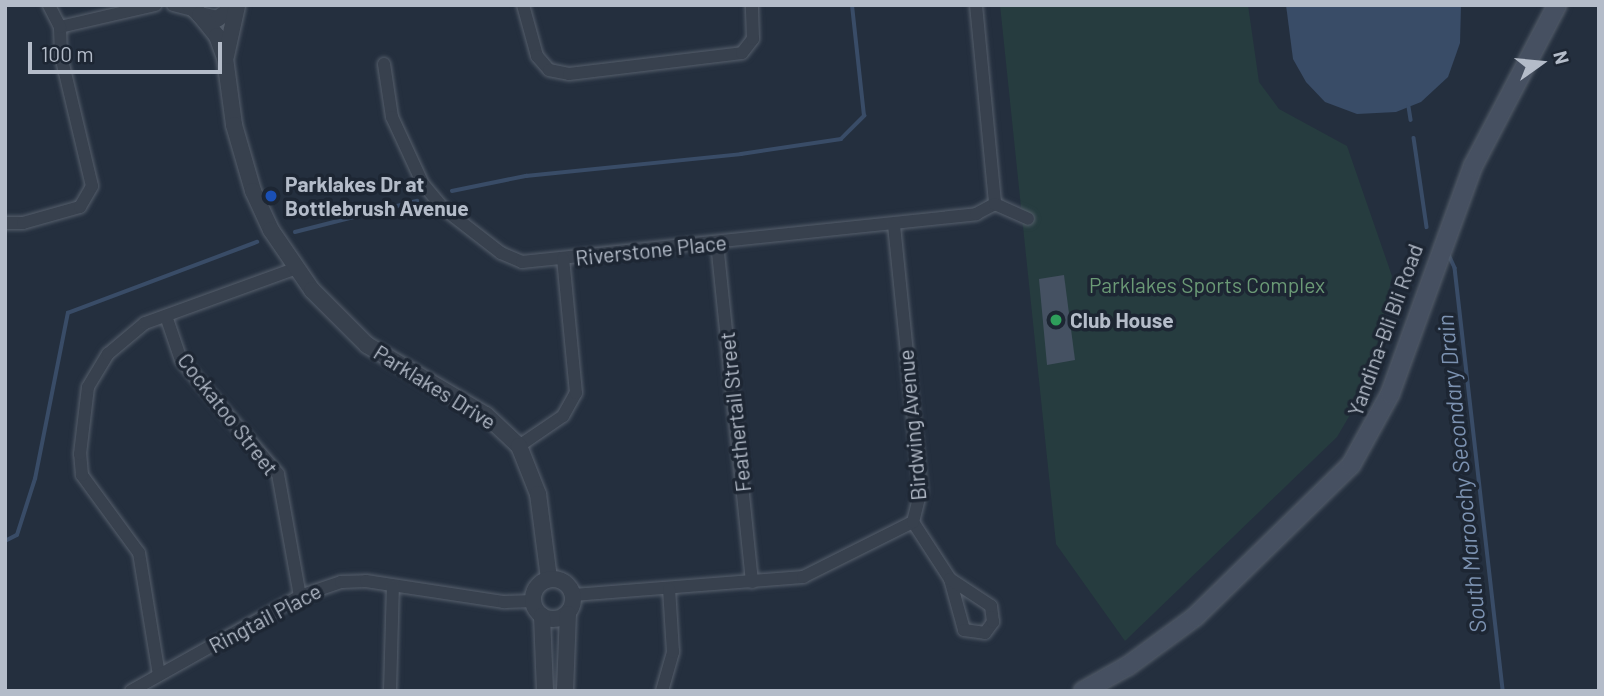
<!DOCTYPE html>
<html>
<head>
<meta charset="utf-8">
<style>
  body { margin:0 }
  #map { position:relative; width:1604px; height:696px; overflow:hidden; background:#242f3e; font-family:Barlow,sans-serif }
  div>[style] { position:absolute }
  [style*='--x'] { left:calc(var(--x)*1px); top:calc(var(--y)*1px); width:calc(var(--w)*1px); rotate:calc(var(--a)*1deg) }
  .green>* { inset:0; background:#263c3f }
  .water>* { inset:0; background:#394c67 }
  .stream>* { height:3.5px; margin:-1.75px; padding:0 1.75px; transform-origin:1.75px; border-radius:1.75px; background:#394c67 }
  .building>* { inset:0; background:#455162 }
  .roads { filter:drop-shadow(0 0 2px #565f6c) drop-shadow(0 0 2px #565f6c) }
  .minor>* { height:12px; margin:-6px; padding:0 6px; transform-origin:6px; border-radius:6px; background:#38414e }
  .tertiary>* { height:16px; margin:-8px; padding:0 8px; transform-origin:8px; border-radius:8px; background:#38414e }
  .tertiary>.ring { margin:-8px; padding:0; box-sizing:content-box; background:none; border:16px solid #38414e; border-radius:50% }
  .secondary>* { height:18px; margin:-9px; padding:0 9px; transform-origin:9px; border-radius:9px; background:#465061 }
  .dots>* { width:19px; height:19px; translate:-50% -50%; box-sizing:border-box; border:4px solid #1d2633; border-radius:50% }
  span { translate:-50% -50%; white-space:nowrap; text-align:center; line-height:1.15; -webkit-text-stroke:7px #1d2633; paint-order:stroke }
  .poi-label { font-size:21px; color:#b4bcc9; font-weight:700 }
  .left { translate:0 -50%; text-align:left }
  .street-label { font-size:21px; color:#b4bcc9 }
  .park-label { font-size:21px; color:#6b9a76 }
  .water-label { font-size:23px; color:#7c92b1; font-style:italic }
  .frame { position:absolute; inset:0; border:7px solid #b4bcc9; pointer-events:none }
  .north { position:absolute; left:1506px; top:28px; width:70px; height:70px; -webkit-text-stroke:5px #1d2633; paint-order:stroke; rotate:75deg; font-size:19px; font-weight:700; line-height:28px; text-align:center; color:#b4bcc9 }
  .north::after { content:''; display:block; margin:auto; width:24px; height:32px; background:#b4bcc9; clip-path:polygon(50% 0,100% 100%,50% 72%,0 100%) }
  .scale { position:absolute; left:28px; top:42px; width:194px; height:32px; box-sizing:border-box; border:4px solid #b4bcc9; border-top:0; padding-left:9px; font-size:21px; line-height:24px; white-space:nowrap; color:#b4bcc9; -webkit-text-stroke:5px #1d2633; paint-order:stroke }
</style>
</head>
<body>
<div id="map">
  <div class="green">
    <i style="clip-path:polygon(1000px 5px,1248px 5px,1259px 82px,1279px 109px,1347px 146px,1392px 276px,1371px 379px,1337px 437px,1125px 641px,1056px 544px)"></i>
  </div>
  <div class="water">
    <i style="clip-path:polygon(1286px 5px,1461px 5px,1460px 43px,1448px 77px,1421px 102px,1396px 112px,1357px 114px,1325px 102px,1306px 82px,1293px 59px)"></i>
  </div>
  <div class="stream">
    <i style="--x:1409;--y:107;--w:13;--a:81"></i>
    <i style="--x:1414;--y:138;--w:90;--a:81.7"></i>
    <i style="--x:452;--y:191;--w:76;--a:-11.5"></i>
    <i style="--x:526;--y:176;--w:216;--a:-5.8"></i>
    <i style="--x:741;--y:154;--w:101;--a:-8.5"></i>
    <i style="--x:841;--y:139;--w:33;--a:-45"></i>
    <i style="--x:864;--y:116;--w:112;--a:-96.2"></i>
    <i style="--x:295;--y:232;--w:126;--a:-14.3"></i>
    <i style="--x:1449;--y:255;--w:14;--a:65"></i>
    <i style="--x:1455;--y:268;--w:426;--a:83.5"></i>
    <i style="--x:5;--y:541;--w:13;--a:-27"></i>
    <i style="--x:17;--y:535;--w:59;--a:-72.2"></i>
    <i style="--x:35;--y:479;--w:169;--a:-78.8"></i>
    <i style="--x:68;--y:313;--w:202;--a:-20.6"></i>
  </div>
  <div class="building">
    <i style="clip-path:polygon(1064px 275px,1075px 360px,1047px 365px,1039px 279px)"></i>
  </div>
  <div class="roads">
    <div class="minor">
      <i style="--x:173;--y:5;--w:21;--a:14"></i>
      <i style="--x:523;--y:5;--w:53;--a:74.6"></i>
      <i style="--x:537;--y:56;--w:18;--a:49"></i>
      <i style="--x:549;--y:70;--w:20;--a:11"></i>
      <i style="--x:569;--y:74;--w:174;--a:-6.9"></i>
      <i style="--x:742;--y:53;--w:18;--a:-52"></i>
      <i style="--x:753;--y:39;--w:34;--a:-92"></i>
      <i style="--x:976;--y:5;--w:200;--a:84.5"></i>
      <i style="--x:60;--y:27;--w:98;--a:-13"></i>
      <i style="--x:384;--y:64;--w:54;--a:81.4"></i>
      <i style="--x:392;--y:117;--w:74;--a:65.2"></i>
      <i style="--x:423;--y:184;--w:31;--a:50"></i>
      <i style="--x:443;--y:208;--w:73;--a:37.8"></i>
      <i style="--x:501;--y:253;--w:23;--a:23"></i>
      <i style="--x:522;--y:262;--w:457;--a:-6"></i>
      <i style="--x:976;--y:214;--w:21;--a:-28"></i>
      <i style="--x:995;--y:204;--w:36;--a:24"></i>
      <i style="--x:5;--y:223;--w:18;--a:0"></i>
      <i style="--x:23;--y:223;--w:59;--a:-15.7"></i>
      <i style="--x:80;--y:207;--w:24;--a:-60"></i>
      <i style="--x:92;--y:186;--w:134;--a:-103.4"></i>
      <i style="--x:61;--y:56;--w:29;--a:-92"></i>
      <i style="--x:60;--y:27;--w:25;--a:-117"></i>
      <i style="--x:717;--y:243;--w:341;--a:84.1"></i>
      <i style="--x:166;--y:316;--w:46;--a:71.2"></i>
      <i style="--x:181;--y:360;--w:150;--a:49.6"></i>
      <i style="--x:278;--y:474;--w:124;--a:79.8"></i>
      <i style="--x:519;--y:446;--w:53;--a:-34.3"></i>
      <i style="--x:563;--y:416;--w:26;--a:-61"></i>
      <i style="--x:576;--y:393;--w:135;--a:-95.5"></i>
      <i style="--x:913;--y:522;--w:68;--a:57"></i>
      <i style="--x:950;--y:579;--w:53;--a:74.6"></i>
      <i style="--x:964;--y:630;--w:21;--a:8"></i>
      <i style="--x:985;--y:633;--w:14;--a:-54"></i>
      <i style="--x:993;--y:622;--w:16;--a:-97"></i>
      <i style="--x:991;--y:606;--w:49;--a:-146.6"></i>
      <i style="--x:573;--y:595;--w:231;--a:-4.5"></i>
      <i style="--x:803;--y:577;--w:123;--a:-26.6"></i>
      <i style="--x:913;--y:522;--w:32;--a:-76"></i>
      <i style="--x:921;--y:491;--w:268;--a:-95.8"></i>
      <i style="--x:159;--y:675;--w:124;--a:-99.3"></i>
      <i style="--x:139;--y:553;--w:97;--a:-126.2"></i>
      <i style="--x:82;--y:475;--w:21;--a:-95"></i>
      <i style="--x:80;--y:454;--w:67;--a:-83.2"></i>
      <i style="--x:88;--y:387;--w:39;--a:-59"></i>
      <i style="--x:108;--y:354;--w:48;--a:-40"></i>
      <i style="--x:145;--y:323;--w:158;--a:-19.9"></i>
      <i style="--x:131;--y:691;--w:194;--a:-29.3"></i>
      <i style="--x:300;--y:596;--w:43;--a:-18.9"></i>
      <i style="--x:341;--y:582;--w:25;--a:-2"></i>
      <i style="--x:366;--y:581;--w:140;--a:8.7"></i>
      <i style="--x:504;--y:602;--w:30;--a:-2"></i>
      <i style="--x:390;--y:691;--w:105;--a:-88.4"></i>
      <i style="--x:662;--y:691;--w:41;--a:-74.2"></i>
      <i style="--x:673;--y:652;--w:63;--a:-93.6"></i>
    </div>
    <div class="tertiary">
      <i style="--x:190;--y:5;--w:14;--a:45"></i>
      <i style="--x:200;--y:15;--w:17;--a:13"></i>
      <i style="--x:217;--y:19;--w:24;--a:-35"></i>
      <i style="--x:200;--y:15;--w:27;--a:51"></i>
      <i style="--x:217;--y:36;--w:23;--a:70"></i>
      <i style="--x:225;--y:58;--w:68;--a:82.3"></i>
      <i style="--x:234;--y:125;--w:69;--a:73.9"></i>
      <i style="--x:253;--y:191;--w:43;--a:65.2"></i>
      <i style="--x:271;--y:230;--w:73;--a:55.7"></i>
      <i style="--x:312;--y:290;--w:78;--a:45"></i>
      <i style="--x:367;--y:345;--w:138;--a:30.5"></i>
      <i style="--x:486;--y:415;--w:45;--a:43.2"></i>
      <i style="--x:519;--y:446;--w:52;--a:68.4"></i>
      <i style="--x:538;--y:494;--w:86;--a:82.6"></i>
      <i style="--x:226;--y:56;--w:51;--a:-77.6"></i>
      <i class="ring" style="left:533px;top:579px;width:24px;height:24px"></i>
      <i style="--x:542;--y:616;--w:75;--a:87.7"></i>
      <i style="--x:565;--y:691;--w:77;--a:-87.8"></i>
    </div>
    <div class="secondary">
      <i style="--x:1083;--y:691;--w:51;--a:-29.1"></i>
      <i style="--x:1128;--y:666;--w:83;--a:-36.2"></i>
      <i style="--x:1195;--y:617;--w:218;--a:-44.3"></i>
      <i style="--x:1351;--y:465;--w:81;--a:-61.2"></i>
      <i style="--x:1390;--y:394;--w:243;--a:-70"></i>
      <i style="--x:1473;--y:166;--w:182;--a:-62.4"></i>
    </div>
  </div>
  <div class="dots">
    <i style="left:271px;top:196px;background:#1a4fb4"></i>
    <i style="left:1056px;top:320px;background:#2e9e5b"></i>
  </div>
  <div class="poi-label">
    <span class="left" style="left:285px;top:196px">Parklakes Dr at<br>Bottlebrush Avenue</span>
    <span class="left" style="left:1070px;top:320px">Club House</span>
  </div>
  <div class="street-label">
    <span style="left:651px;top:250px;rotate:-6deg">Riverstone Place</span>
    <span style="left:1385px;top:330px;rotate:-70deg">Yandina-Bli Bli Road</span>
    <span style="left:435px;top:387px;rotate:32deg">Parklakes Drive</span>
    <span style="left:735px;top:412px;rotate:-96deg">Feathertail Street</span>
    <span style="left:228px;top:414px;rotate:52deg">Cockatoo Street</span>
    <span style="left:912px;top:425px;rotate:-95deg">Birdwing Avenue</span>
    <span style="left:265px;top:618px;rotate:-28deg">Ringtail Place</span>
  </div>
  <div class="park-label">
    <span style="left:1207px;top:285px">Parklakes Sports Complex</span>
  </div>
  <div class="water-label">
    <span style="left:1461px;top:474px;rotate:-96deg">South Maroochy Secondary Drain</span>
  </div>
  <div class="frame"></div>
  <div class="north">N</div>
  <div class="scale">100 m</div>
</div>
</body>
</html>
